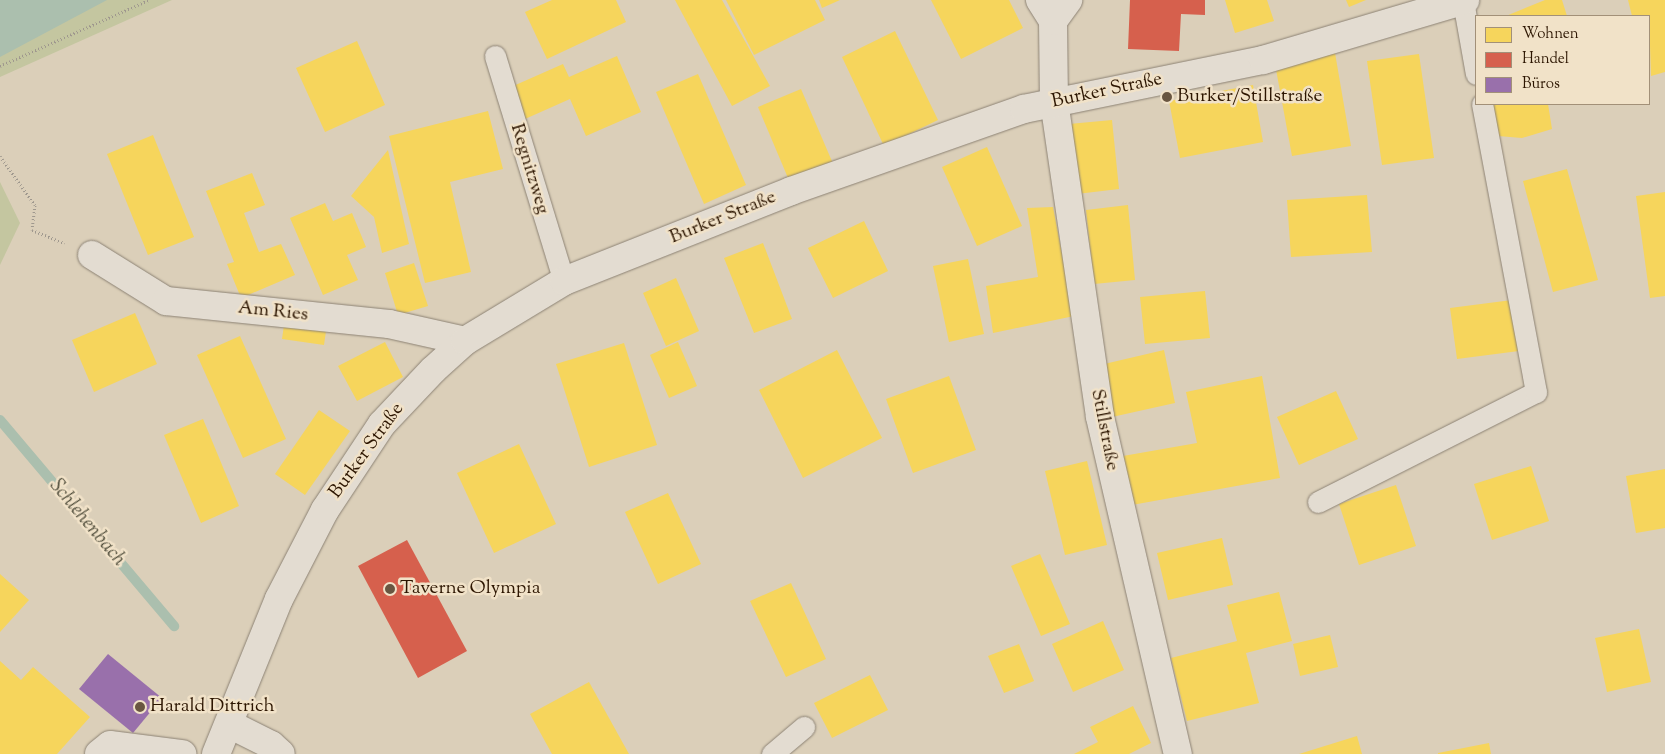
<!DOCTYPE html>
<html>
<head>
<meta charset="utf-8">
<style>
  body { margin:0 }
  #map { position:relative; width:1665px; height:754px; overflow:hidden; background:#dbcfb9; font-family:"Sorts Mill Goudy",serif }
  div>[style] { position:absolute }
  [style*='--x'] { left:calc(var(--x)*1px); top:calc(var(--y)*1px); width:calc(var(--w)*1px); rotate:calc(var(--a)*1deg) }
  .green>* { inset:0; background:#c4c6a0 }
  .water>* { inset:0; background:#abbfae }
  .homes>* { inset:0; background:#f6d55c }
  .shops>* { inset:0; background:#d6604d }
  .offices>* { inset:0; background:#9970ab }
  .stream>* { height:10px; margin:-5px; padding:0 5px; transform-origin:5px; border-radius:5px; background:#abbfae }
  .path>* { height:3px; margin-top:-1.5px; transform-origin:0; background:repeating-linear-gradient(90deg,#9f988e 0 1px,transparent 0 3.5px) }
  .roads { filter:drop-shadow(0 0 1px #8c8274) drop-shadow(0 0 1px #8c8274) }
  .service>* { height:21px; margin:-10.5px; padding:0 10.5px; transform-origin:10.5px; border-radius:10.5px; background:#e3dcd1 }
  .minor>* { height:28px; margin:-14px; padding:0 14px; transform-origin:14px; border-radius:14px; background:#e3dcd1 }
  .secondary>* { height:28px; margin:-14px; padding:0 14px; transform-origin:14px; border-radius:14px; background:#e3dcd1 }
  .dots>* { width:14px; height:14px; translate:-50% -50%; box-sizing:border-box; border:2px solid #f1e2c8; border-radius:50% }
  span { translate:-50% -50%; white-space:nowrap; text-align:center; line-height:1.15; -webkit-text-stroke:5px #f1e2c8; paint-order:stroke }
  .street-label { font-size:19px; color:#2c1500 }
  .poi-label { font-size:19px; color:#2c1500 }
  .left { translate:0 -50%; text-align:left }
  .water-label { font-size:20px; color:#514e3c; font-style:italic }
  .legend { position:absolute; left:1475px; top:15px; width:175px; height:90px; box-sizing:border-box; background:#f1e2c8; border:1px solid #a29078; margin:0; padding:6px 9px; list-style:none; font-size:15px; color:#2c1500 }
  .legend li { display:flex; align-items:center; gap:10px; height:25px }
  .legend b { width:25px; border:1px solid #a29078 }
</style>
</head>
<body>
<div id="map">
  <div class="green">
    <i style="clip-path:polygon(0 0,172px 0,0 77px)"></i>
    <i style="clip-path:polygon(0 182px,20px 223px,0 265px)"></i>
  </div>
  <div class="water">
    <i style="clip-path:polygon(0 0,107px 0,0 57px)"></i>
  </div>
  <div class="homes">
    <i style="clip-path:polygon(552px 0,616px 0,626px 22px,547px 59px,525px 12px)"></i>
    <i style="clip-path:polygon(675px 0,722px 0,770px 86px,732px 106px)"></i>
    <i style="clip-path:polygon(726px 0,815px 0,825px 20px,754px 55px)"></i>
    <i style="clip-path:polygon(819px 0,840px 0,822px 8px)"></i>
    <i style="clip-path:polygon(931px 0,1009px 0,1023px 28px,961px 59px)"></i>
    <i style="clip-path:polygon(1225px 0,1267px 0,1274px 21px,1235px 33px)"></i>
    <i style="clip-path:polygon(1346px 0,1366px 0,1349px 7px)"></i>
    <i style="clip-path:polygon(1545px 0,1562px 0,1567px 16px,1506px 16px)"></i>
    <i style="clip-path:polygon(1628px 0,1665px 0,1665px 72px,1651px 76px,1649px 16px,1632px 16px)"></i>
    <i style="clip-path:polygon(895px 31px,938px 120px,884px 146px,842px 57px)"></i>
    <i style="clip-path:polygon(357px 41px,385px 105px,325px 132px,296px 68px)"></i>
    <i style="clip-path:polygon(1335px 53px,1351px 146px,1292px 156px,1275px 64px)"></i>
    <i style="clip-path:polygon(1419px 54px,1434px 158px,1382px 165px,1367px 61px)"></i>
    <i style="clip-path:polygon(617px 56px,641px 112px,586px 136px,570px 99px,525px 119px,511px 87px,563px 64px,569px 77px)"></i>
    <i style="clip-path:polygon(698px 74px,746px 185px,704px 204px,656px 92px)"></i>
    <i style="clip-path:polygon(1253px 85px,1263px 142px,1180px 158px,1169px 101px)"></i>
    <i style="clip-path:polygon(801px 89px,834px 166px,791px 185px,758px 107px)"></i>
    <i style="clip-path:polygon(1492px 104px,1548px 104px,1552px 129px,1522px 138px,1498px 136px)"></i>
    <i style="clip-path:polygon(488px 111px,503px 169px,450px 182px,471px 272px,425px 283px,389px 136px)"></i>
    <i style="clip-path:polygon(1112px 120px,1119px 189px,1077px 194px,1069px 124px)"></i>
    <i style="clip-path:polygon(153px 135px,194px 237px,148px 255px,107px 154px)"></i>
    <i style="clip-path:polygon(987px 147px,1022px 226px,977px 246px,942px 167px)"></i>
    <i style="clip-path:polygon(388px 150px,409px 244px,382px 253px,374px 217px,351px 196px)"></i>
    <i style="clip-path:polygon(1567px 169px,1598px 280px,1553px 292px,1523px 181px)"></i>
    <i style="clip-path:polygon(252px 173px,265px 205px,244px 213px,259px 252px,281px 244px,295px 275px,241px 298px,227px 264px,234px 262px,206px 191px)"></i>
    <i style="clip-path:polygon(1665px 192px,1665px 296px,1650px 298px,1636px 196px)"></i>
    <i style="clip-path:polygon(1367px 195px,1372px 252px,1291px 257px,1287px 200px)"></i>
    <i style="clip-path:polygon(325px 203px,333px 221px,352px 213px,366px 247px,347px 255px,358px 280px,323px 295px,290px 218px)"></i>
    <i style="clip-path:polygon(1128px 205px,1135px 280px,1094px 284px,1086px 210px)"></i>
    <i style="clip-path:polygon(1053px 207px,1074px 316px,993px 333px,986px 286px,1038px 277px,1027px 208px)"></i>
    <i style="clip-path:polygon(864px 221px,888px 271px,833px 298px,808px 248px)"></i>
    <i style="clip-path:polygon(763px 243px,792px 319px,754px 333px,724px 258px)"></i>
    <i style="clip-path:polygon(968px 259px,984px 334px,949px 342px,933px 266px)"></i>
    <i style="clip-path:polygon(414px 263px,428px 306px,398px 315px,385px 273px)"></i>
    <i style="clip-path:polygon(676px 278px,699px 331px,666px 346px,643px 293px)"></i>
    <i style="clip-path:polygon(1205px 291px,1210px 338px,1145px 344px,1140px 297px)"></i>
    <i style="clip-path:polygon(1512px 300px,1519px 351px,1457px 359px,1450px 308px)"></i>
    <i style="clip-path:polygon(135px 313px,157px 364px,94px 392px,72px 340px)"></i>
    <i style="clip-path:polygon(284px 325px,326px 331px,324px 345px,282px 339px)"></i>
    <i style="clip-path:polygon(240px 336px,286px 439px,243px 458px,197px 355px)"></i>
    <i style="clip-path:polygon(385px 342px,403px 377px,357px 401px,338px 366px)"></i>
    <i style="clip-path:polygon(678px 342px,697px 386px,669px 398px,650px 355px)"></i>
    <i style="clip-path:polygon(624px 343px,657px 445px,589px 467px,556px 364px)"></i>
    <i style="clip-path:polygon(837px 350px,882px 438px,803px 478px,759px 390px)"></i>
    <i style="clip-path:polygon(1164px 350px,1175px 403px,1112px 417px,1100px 365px)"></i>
    <i style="clip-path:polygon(949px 376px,976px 450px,913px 473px,886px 399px)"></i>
    <i style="clip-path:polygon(1262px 376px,1280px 478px,1132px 505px,1123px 456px,1197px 443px,1186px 392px)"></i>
    <i style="clip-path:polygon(1336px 391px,1358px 439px,1299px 465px,1277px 417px)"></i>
    <i style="clip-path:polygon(319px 410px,350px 431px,305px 495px,275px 474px)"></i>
    <i style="clip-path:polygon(203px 419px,239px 506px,201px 523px,164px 435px)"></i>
    <i style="clip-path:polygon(519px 444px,556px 524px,494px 553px,457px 473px)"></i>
    <i style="clip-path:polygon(1087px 461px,1107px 545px,1065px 555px,1045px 471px)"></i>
    <i style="clip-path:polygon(1531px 466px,1549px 521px,1492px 540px,1474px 484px)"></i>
    <i style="clip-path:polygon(1665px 469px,1665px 528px,1636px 533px,1626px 476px)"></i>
    <i style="clip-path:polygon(1396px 485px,1416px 546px,1359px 565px,1339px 504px)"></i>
    <i style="clip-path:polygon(668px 493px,701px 564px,658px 584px,625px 512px)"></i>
    <i style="clip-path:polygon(1222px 538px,1233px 585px,1168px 600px,1157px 553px)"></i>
    <i style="clip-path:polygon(1040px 554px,1070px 624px,1041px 636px,1011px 566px)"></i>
    <i style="clip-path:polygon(0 574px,29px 600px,0 632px)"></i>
    <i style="clip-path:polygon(791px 583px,826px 659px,786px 677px,750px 601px)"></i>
    <i style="clip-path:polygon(1279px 592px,1292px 641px,1246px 653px,1259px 703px,1187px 721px,1171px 658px,1237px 641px,1227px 605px)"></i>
    <i style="clip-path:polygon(1103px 621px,1124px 670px,1073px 692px,1052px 644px)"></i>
    <i style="clip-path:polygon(1639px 629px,1651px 682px,1607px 692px,1595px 638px)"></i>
    <i style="clip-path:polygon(1330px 635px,1338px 667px,1300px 676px,1293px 644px)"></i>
    <i style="clip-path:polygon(1019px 644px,1034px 681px,1004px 693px,988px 656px)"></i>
    <i style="clip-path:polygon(0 661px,21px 680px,33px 667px,90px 717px,57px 754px,0 754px)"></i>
    <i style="clip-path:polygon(870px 675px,888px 710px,832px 738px,814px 703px)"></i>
    <i style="clip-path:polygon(589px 682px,629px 754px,552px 754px,530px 714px)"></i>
    <i style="clip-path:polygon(1133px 706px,1151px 743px,1129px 754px,1074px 754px,1098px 742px,1090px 727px)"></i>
    <i style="clip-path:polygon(1357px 736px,1362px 754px,1299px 754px)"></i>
    <i style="clip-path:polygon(1489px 743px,1491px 754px,1438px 754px,1438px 753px)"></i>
  </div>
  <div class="shops">
    <i style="clip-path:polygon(1130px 0,1205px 0,1205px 15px,1181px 14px,1179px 51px,1128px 49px)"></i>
    <i style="clip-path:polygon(407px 540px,467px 651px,418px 678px,358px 566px)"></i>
  </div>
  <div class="offices">
    <i style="clip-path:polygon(108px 654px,162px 698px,133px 733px,79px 689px)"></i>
  </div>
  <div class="stream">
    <i style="--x:0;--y:420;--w:270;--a:49.8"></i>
  </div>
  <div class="path">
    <i style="--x:0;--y:66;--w:163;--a:-23.9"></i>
    <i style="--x:0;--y:156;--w:60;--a:54.5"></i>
    <i style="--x:35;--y:205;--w:25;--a:97"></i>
    <i style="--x:32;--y:230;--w:35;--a:22"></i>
  </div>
  <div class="roads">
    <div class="service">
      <i style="--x:1463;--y:1;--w:74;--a:79.9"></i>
      <i style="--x:495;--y:56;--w:235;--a:73"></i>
      <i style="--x:1318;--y:502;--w:244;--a:-26.8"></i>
      <i style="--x:1536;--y:392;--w:293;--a:-100.6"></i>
      <i style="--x:772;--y:754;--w:42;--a:-40.2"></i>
    </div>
    <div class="minor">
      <i style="--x:1040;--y:0;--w:25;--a:58"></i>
      <i style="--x:1053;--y:21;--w:80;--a:89.3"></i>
      <i style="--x:1054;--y:101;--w:319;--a:81.7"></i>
      <i style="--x:1100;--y:417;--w:346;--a:77"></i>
      <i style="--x:1053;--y:21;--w:26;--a:-54"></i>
      <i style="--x:92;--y:255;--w:87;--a:31.9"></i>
      <i style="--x:166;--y:301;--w:224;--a:5.9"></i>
      <i style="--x:389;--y:324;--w:78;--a:12.6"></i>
      <i style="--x:229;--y:724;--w:47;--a:26.6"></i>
      <i style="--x:271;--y:745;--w:13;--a:42"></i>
      <i style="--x:99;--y:754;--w:14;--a:-39"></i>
      <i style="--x:110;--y:745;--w:73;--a:7.1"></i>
    </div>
    <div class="secondary">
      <i style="--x:216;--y:754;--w:167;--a:-67.9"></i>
      <i style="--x:279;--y:599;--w:100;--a:-62.7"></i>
      <i style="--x:325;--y:510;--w:103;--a:-56.5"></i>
      <i style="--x:382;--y:424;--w:74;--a:-46.6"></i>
      <i style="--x:433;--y:370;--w:43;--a:-42.2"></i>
      <i style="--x:465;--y:341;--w:116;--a:-31.2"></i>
      <i style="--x:564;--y:281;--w:244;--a:-21.6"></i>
      <i style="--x:791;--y:191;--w:247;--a:-19.4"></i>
      <i style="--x:1024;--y:109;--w:244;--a:-11.6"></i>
      <i style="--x:1263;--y:60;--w:211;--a:-16.5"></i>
    </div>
  </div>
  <div class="dots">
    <i style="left:1167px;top:97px;background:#695641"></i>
    <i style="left:390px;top:589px;background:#695641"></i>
    <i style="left:140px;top:707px;background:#695641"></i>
  </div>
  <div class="street-label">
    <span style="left:1107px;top:91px;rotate:-12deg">Burker Straße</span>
    <span style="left:529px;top:169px;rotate:73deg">Regnitzweg</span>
    <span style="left:723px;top:218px;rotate:-22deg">Burker Straße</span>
    <span style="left:273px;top:312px;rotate:6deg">Am Ries</span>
    <span style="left:1104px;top:430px;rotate:79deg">Stillstraße</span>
    <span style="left:367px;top:451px;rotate:-54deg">Burker Straße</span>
  </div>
  <div class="poi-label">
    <span class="left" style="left:1177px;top:97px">Burker/Stillstraße</span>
    <span class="left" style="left:400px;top:589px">Taverne Olympia</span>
    <span class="left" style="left:150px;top:707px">Harald Dittrich</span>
  </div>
  <div class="water-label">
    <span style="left:87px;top:523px;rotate:50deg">Schlehenbach</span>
  </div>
  <ul class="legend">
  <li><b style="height:14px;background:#f6d55c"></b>Wohnen</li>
  <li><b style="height:14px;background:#d6604d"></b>Handel</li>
  <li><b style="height:14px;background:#9970ab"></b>Büros</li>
  </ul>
</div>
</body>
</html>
